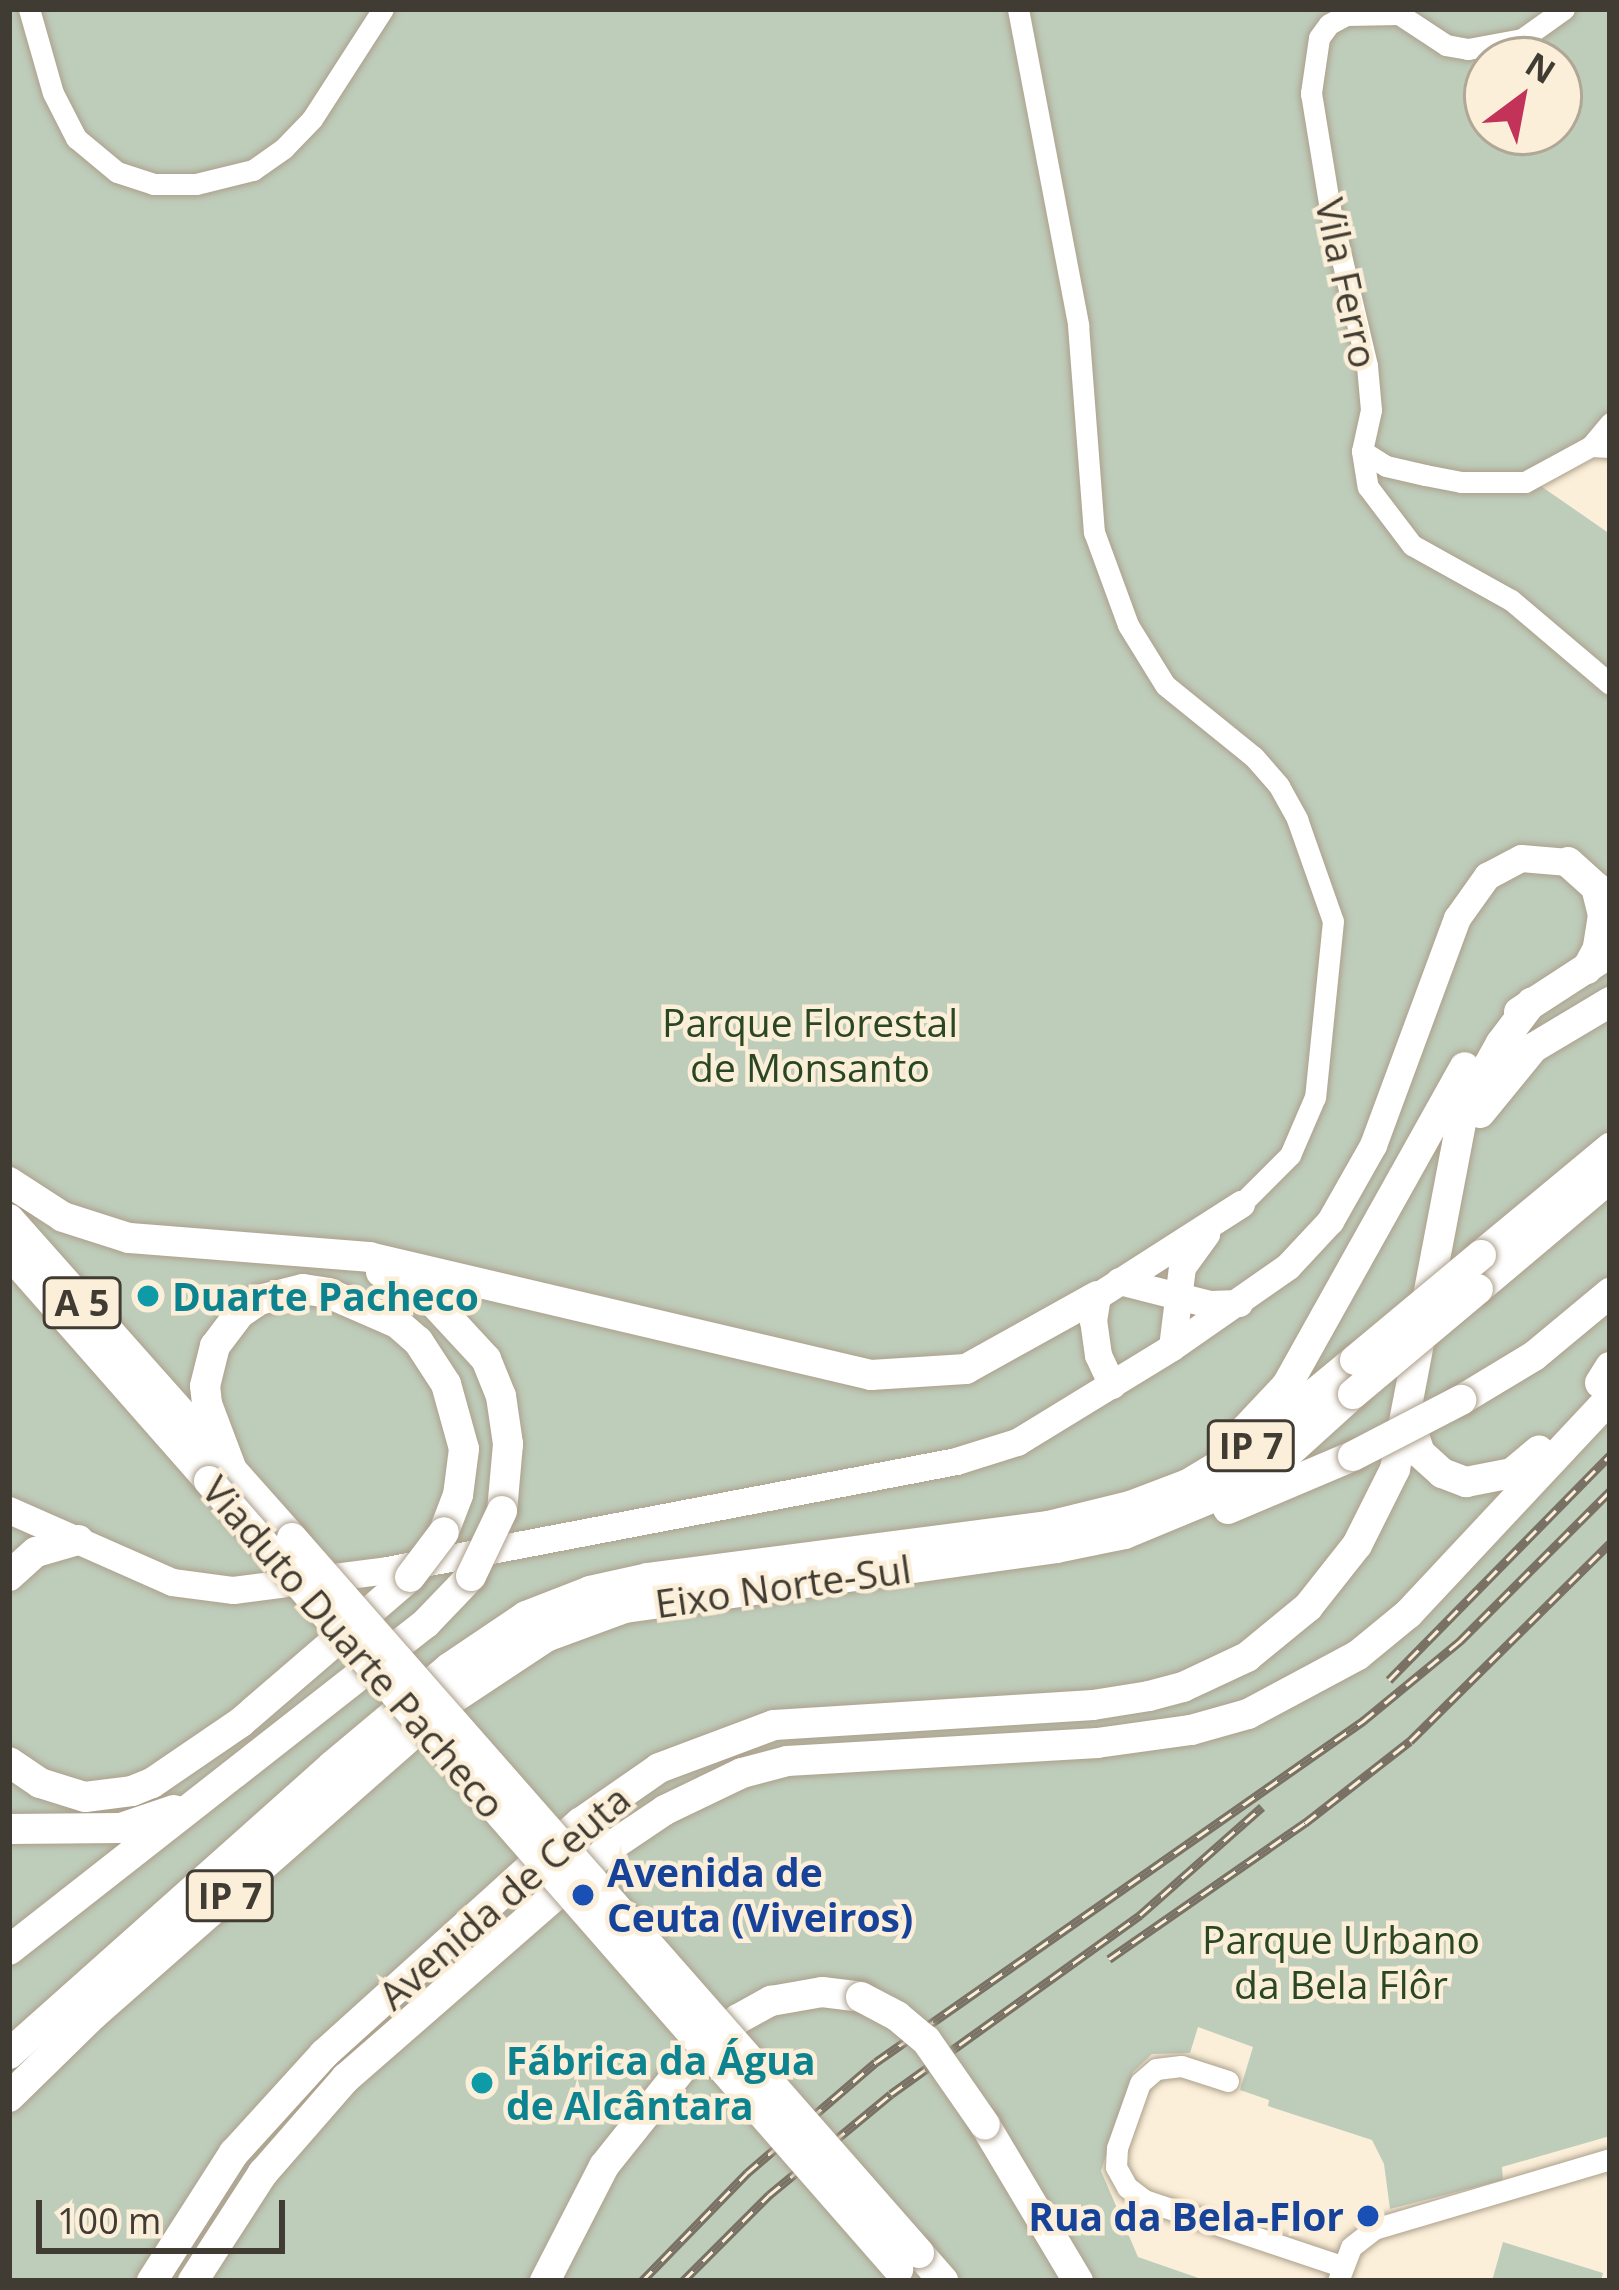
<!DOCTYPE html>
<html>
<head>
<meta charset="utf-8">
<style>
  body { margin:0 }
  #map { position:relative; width:1619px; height:2290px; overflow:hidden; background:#fbefd9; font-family:"Open Sans",sans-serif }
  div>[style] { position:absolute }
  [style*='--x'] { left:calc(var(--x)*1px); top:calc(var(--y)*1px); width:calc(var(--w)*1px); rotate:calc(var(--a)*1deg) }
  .green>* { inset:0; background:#beccba }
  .roads { filter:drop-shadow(0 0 3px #aca08c) drop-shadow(0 0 3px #aca08c) }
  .minor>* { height:21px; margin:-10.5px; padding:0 10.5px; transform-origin:10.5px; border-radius:10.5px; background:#fff }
  .major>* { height:27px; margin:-13.5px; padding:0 13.5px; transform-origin:13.5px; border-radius:13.5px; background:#fff }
  .highway>* { height:30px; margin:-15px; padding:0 15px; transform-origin:15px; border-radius:15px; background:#fff }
  .rail>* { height:9px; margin-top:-4.5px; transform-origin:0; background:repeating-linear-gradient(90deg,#fbefd9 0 14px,#787164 0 28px); box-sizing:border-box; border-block:3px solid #787164 }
  .bridges { filter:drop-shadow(0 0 3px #aca08c) drop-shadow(0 0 3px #aca08c) }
  .highway-bridge>* { height:30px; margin:-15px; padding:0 15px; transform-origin:15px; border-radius:15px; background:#fff }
  .dots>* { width:33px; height:33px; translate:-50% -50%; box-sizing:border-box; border:6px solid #fbefd9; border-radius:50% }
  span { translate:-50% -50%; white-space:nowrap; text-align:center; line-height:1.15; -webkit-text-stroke:9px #fbefd9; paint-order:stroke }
  .shield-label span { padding:3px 9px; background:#fbefd9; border:3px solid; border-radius:9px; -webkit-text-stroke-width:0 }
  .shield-label { font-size:36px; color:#413c33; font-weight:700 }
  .street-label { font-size:39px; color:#413c33 }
  .park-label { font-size:39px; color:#294722 }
  .culture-label { font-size:39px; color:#0d838f; font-weight:700 }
  .left { translate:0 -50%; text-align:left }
  .transit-label { font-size:39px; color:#164399; font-weight:700 }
  .right { translate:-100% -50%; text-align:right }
  .frame { position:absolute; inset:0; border:12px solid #413c33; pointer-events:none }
  .north { position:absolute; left:1463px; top:36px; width:120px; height:120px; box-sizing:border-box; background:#fbefd9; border:3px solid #b1a797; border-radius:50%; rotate:32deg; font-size:33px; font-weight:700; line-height:48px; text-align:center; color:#413c33 }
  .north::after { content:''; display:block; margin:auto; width:42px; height:54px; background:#c23259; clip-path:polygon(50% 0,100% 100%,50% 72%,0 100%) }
  .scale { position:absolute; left:36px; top:2200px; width:249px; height:54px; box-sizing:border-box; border:6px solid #413c33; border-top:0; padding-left:15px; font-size:36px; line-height:42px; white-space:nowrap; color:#413c33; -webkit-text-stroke:9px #fbefd9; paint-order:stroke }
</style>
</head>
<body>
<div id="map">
  <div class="green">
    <i style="clip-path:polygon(evenodd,9px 9px,1610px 9px,1610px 418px,1535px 482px,1610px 534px,1610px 2136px,1502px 2167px,1503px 2180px,1390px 2209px,1384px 2164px,1372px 2140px,1268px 2106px,1269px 2100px,1240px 2090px,1253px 2047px,1198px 2027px,1190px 2053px,1152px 2054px,1133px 2072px,1101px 2171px,1138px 2257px,1207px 2281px,9px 2281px,9px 9px,1487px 60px,1559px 60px,1559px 132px,1487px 132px,1487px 60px)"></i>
    <i style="clip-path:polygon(1503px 2242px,1603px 2273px,1601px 2281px,1492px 2281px)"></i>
  </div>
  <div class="roads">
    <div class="minor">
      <i style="--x:29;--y:9;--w:87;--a:74.1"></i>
      <i style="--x:53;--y:93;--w:51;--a:62.9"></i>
      <i style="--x:76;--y:138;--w:53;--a:39.7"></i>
      <i style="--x:117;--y:172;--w:38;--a:18"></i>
      <i style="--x:153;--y:184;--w:43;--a:0"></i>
      <i style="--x:196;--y:184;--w:59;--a:-13.8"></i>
      <i style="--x:253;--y:170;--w:38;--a:-35"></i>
      <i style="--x:284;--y:148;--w:40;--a:-46"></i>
      <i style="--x:312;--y:119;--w:131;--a:-57.2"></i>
      <i style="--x:1018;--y:9;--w:322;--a:79.2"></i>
      <i style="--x:1078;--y:325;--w:208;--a:85.6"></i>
      <i style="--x:1094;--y:532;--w:99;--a:69.9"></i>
      <i style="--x:1128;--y:625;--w:70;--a:58.3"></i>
      <i style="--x:1165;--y:685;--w:114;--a:39"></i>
      <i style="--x:1254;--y:757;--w:38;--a:49"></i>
      <i style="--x:1279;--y:786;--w:38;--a:61"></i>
      <i style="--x:1297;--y:819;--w:108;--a:70.6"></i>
      <i style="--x:1333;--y:921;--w:177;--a:95.8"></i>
      <i style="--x:1315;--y:1097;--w:63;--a:113.3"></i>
      <i style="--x:1290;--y:1155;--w:69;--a:135"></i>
      <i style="--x:1564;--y:9;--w:52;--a:144.5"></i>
      <i style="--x:1522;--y:39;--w:55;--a:169.5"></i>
      <i style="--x:1468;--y:49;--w:22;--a:-170"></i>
      <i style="--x:1446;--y:45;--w:56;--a:-146.6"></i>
      <i style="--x:1399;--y:14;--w:53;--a:178.9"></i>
      <i style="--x:1346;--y:15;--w:19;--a:152"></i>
      <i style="--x:1329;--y:24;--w:17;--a:126"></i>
      <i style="--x:1319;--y:38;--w:56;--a:98.3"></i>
      <i style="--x:1311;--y:93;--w:118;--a:80.7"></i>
      <i style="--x:1330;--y:209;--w:161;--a:76.7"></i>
      <i style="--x:1367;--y:366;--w:44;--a:84.8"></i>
      <i style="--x:1371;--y:410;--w:42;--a:102.4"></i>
      <i style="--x:1362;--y:451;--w:36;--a:81"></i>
      <i style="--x:1368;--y:487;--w:73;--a:52.8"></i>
      <i style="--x:1412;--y:545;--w:113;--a:29.1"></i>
      <i style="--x:1511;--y:600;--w:130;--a:40.3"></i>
      <i style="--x:1591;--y:446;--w:30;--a:-50"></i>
      <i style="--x:1362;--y:451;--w:28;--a:32"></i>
      <i style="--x:1386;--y:466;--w:40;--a:13"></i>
      <i style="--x:1425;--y:475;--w:37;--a:11"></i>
      <i style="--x:1461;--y:482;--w:64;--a:0"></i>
      <i style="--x:1525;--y:482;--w:75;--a:-28.6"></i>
      <i style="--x:1591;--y:446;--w:19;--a:3"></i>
      <i style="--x:1228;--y:2081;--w:49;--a:-162.3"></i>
      <i style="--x:1181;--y:2066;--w:25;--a:173"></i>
      <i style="--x:1156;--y:2069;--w:21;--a:139"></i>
      <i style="--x:1140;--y:2083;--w:69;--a:109.5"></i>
      <i style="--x:1117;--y:2148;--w:19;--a:93"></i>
      <i style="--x:1116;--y:2167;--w:23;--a:61"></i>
      <i style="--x:1127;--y:2187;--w:21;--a:37"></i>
      <i style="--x:1144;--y:2200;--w:208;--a:18.5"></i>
      <i style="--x:1338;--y:2281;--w:36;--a:-69"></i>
      <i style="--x:1351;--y:2247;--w:29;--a:-38"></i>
      <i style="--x:1374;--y:2229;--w:246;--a:-16.5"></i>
    </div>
    <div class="major">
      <i style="--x:1119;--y:1281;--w:94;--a:14.2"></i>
      <i style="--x:1210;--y:1304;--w:29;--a:-2"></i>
      <i style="--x:1172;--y:1347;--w:81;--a:-82.9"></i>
      <i style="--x:1182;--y:1267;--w:41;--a:-54"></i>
      <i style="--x:1112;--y:1385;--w:33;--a:-115"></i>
      <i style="--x:1098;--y:1355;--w:34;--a:-98"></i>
      <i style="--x:1093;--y:1321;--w:25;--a:-81"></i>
      <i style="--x:1097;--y:1296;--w:171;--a:-32.6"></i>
      <i style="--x:9;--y:1510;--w:178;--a:23.8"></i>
      <i style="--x:172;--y:1582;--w:62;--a:7.5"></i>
      <i style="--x:233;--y:1590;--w:155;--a:-7.4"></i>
      <i style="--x:387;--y:1570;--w:579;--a:-10.84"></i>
      <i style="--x:956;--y:1461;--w:64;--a:-17.3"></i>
      <i style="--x:1017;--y:1442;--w:182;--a:-31.5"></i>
      <i style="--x:1172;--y:1347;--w:141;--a:-34.9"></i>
      <i style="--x:1288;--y:1266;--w:62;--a:-47"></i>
      <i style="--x:1330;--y:1221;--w:87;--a:-60.5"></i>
      <i style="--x:1373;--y:1145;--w:242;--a:-69.7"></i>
      <i style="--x:1457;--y:918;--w:52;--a:-54.5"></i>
      <i style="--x:1487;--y:876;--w:38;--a:-28"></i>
      <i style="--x:1521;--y:858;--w:47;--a:4.9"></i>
    </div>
    <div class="highway">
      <i style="--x:1568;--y:862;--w:38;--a:42"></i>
      <i style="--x:1596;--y:887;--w:29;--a:76"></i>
      <i style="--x:1603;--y:915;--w:33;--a:99"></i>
      <i style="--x:1598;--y:948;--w:24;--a:118"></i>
      <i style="--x:1519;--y:1012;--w:108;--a:-33"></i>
      <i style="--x:1480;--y:1113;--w:84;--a:-50.8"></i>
      <i style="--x:1533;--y:1048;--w:90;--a:-30.9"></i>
      <i style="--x:9;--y:1182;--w:64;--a:32.9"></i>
      <i style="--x:63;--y:1217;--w:69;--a:17.7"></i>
      <i style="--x:129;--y:1238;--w:241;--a:4.5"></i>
      <i style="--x:369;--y:1257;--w:516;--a:13.23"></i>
      <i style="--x:871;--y:1375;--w:95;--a:-3.6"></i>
      <i style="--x:966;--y:1369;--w:150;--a:-29.1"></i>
      <i style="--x:9;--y:1219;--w:426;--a:48.4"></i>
      <i style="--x:9;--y:1253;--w:303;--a:48.7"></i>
      <i style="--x:1481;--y:1255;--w:168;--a:-39.7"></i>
      <i style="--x:381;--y:1272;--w:63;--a:30.7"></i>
      <i style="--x:435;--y:1304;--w:75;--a:47.2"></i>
      <i style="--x:486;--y:1359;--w:40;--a:68"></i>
      <i style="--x:501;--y:1396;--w:49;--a:81.7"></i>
      <i style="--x:508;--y:1444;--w:67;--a:95.1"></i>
      <i style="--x:1478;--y:1289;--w:172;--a:-40.1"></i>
      <i style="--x:1600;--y:1383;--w:19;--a:-58"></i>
      <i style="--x:1461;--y:1400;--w:85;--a:-31.1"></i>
      <i style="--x:1534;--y:1356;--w:99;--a:-39.7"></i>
      <i style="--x:1407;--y:1414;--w:41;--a:71.6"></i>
      <i style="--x:1420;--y:1453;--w:30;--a:42"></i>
      <i style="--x:1442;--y:1473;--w:26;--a:21"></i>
      <i style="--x:1466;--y:1482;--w:47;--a:-11.1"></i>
      <i style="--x:1512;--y:1473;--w:35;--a:-40"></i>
      <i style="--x:1241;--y:1434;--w:67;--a:-46.8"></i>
      <i style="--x:1287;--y:1385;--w:364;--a:-60.8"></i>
      <i style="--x:232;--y:1470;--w:71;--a:-110.7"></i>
      <i style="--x:207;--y:1404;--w:18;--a:-96"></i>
      <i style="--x:205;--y:1386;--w:41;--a:-76"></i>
      <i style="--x:215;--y:1346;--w:41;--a:-52.9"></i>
      <i style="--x:240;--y:1313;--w:23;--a:-34"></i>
      <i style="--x:259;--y:1300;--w:45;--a:-14"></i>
      <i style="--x:303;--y:1289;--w:25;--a:9"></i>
      <i style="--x:328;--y:1293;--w:75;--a:23.5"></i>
      <i style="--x:397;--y:1323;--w:28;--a:41"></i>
      <i style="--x:418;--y:1341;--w:51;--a:56.9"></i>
      <i style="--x:446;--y:1384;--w:67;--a:74.5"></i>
      <i style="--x:464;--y:1449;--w:46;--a:97.4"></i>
      <i style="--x:458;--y:1495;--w:40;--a:111"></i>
      <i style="--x:1228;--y:1509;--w:136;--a:-23"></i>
      <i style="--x:9;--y:1576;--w:36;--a:-42"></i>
      <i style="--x:36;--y:1552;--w:44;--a:-15.9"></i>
      <i style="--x:9;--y:1762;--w:37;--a:34"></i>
      <i style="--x:40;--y:1783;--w:47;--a:17.3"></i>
      <i style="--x:85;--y:1797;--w:47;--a:-7.3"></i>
      <i style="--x:132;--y:1791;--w:22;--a:-22"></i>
      <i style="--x:152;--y:1783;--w:107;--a:-34.3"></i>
      <i style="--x:240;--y:1723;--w:224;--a:-40.7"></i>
      <i style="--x:9;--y:1829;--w:112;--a:-0.5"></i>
      <i style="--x:121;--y:1828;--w:56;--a:-18.8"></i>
      <i style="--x:9;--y:1950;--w:530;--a:-38.1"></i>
      <i style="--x:426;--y:1623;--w:65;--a:-46.2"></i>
      <i style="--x:9;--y:2054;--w:433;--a:-41.7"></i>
      <i style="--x:332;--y:1766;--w:153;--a:-39.9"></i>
      <i style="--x:449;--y:1668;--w:93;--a:-34"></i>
      <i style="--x:526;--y:1616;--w:69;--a:-21.3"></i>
      <i style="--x:590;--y:1591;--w:59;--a:-12.6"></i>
      <i style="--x:648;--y:1578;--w:403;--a:-7.4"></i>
      <i style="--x:1048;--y:1526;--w:84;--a:-13.7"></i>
      <i style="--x:1130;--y:1506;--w:62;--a:-20.8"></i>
      <i style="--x:1188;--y:1484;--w:74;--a:-31.1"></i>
      <i style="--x:1251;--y:1446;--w:135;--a:-39.6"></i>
      <i style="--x:9;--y:2097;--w:119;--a:-44.3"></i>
      <i style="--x:94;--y:2014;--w:479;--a:-41.3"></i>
      <i style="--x:454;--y:1698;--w:110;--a:-33.5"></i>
      <i style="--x:546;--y:1637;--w:84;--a:-20.2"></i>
      <i style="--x:625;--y:1608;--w:435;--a:-7.9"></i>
      <i style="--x:1056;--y:1548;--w:70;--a:-11.5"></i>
      <i style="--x:1125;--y:1534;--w:113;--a:-22.5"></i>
      <i style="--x:1229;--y:1491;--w:70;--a:-32.8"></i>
      <i style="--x:1288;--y:1453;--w:88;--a:-42.2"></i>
      <i style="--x:985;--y:2125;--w:182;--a:59.2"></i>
      <i style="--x:919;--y:2253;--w:37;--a:49"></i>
      <i style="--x:152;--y:2281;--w:152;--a:-57.4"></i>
      <i style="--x:234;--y:2153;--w:134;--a:-47.7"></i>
      <i style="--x:324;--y:2054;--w:345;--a:-42.1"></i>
      <i style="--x:580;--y:1823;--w:96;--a:-34.8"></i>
      <i style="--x:659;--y:1768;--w:123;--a:-20.5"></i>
      <i style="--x:774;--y:1725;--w:320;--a:-3.6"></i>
      <i style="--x:1093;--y:1705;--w:57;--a:-9.1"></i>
      <i style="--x:1149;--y:1696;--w:35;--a:-15"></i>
      <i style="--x:1183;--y:1687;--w:71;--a:-25.1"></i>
      <i style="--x:1247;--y:1657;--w:79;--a:-39.3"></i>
      <i style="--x:1308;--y:1607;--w:79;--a:-51.7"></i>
      <i style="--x:1357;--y:1545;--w:85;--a:-63.4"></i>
      <i style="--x:1395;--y:1469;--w:364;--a:-79.2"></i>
      <i style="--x:1463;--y:1111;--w:78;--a:-60.8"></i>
      <i style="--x:1501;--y:1043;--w:51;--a:-52.9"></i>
      <i style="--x:193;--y:2281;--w:129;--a:-57.1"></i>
      <i style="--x:263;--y:2173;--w:126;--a:-48.9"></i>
      <i style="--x:346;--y:2078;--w:354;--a:-41.1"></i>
      <i style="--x:613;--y:1845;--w:63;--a:-33.9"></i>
      <i style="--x:665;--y:1810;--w:85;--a:-25.7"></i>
      <i style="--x:742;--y:1773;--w:47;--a:-14.9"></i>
      <i style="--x:787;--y:1761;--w:311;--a:-3.3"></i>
      <i style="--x:1097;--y:1743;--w:95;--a:-7.9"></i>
      <i style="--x:1191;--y:1730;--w:59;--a:-15.7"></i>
      <i style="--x:1248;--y:1714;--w:125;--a:-28.2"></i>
      <i style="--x:1358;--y:1655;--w:65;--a:-39.4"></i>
      <i style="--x:1408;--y:1614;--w:296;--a:-46.9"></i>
      <i style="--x:545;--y:2281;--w:129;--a:-62.8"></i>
      <i style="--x:604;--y:2166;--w:133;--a:-51.4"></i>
      <i style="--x:687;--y:2062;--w:67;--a:-40.1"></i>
      <i style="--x:738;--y:2019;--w:38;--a:-29"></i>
      <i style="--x:771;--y:2001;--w:52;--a:-10"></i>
      <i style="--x:822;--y:1992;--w:39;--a:7"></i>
    </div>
  </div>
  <div class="rail">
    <i style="--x:1389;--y:1680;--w:315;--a:-45.5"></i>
    <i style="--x:1109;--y:1959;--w:239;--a:-34.8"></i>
    <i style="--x:1305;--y:1823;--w:133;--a:-38"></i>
    <i style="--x:1410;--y:1741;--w:281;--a:-44.7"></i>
    <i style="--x:642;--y:2281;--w:151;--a:-45.8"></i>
    <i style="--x:747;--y:2173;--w:170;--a:-40.7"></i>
    <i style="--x:876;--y:2062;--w:595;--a:-35"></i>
    <i style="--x:1363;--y:1721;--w:126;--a:-39.5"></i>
    <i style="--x:1460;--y:1641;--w:212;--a:-45"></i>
    <i style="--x:683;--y:2281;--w:122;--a:-45"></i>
    <i style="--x:769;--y:2195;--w:158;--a:-39.6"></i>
    <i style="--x:891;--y:2094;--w:307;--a:-35.7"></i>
    <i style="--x:1140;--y:1915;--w:163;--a:-41.5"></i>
  </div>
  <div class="bridges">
    <div class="highway-bridge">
      <i style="--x:1355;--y:1360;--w:164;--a:-39.8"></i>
      <i style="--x:1353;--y:1394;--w:163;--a:-40"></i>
      <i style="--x:1353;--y:1456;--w:122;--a:-27.4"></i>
      <i style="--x:209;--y:1481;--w:1047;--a:48.83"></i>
      <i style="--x:292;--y:1538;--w:951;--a:48.75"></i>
      <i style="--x:471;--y:1576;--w:72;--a:-64.5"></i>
      <i style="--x:410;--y:1577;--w:56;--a:-52.9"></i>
      <i style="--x:861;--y:1997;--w:41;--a:27.8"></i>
      <i style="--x:897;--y:2016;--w:38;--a:40"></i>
      <i style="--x:926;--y:2040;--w:103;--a:55.2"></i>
    </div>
  </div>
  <div class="dots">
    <i style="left:148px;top:1296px;background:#0f9aa8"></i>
    <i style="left:583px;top:1895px;background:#1a4fb4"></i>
    <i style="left:482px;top:2083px;background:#0f9aa8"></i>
    <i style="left:1368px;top:2216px;background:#1a4fb4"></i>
  </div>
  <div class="shield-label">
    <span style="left:82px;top:1303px">A 5</span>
    <span style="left:1251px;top:1446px">IP 7</span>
    <span style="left:230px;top:1896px">IP 7</span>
  </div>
  <div class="street-label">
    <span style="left:1347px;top:283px;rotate:78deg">Vila Ferro</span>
    <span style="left:783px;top:1586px;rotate:-8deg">Eixo Norte-Sul</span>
    <span style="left:354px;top:1647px;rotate:49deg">Viaduto Duarte Pacheco</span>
    <span style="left:504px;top:1897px;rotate:-41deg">Avenida de Ceuta</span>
  </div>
  <div class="park-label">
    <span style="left:810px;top:1045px">Parque Florestal<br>de Monsanto</span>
    <span style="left:1341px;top:1962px">Parque Urbano<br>da Bela Flôr</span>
  </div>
  <div class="culture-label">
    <span class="left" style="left:172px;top:1296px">Duarte Pacheco</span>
    <span class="left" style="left:506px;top:2083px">Fábrica da Água<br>de Alcântara</span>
  </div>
  <div class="transit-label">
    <span class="left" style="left:607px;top:1895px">Avenida de<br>Ceuta (Viveiros)</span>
    <span class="right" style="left:1344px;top:2216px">Rua da Bela-Flor</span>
  </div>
  <div class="frame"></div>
  <div class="north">N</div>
  <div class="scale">100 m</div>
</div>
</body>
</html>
